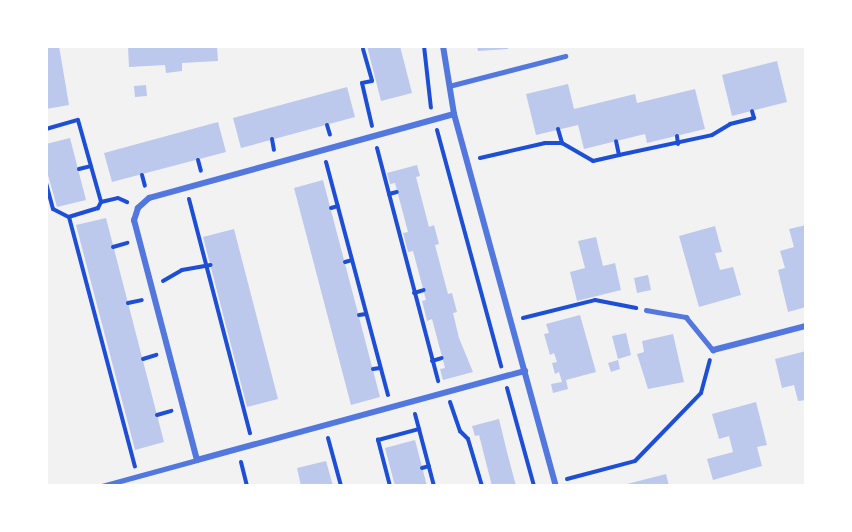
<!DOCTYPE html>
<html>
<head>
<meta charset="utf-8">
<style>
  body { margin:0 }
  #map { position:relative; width:852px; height:532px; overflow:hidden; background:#f2f2f2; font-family:Overpass,sans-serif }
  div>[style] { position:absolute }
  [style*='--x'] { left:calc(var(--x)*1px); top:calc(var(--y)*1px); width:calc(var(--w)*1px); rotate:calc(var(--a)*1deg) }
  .building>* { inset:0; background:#bdc9ec }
  .path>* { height:4px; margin:-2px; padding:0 2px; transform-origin:2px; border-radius:2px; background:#1d4ed8 }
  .service>* { height:4.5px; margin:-2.25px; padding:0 2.25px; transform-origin:2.25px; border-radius:2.25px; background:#5277de }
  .minor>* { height:6px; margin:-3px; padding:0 3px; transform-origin:3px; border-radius:3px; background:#5277de }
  span { translate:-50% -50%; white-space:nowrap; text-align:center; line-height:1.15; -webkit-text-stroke:4.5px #fff; paint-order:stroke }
  .frame { position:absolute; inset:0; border:48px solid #fff; pointer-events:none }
</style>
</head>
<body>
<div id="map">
  <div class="building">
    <i style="clip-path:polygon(46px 46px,59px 46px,69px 105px,46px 109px)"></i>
    <i style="clip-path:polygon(128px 46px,217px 46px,218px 61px,182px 63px,182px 71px,166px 73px,165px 65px,129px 67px)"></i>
    <i style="clip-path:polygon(367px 46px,400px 46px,412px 93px,381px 101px)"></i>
    <i style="clip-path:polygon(477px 46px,508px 46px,508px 49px,478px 51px)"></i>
    <i style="clip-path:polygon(777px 61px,787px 102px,732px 116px,722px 75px)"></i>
    <i style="clip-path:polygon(568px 84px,574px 109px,635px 94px,637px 103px,695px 89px,705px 129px,647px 143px,645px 134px,584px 149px,578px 125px,536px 135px,526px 94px)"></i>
    <i style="clip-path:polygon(146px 85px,147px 96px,135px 97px,134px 86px)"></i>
    <i style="clip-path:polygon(347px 87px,355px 117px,241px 148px,233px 118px)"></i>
    <i style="clip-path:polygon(218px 122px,226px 152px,112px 182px,104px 153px)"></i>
    <i style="clip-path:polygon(70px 138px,86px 200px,57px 207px,46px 168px,46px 144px)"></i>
    <i style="clip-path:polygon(417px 165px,420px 176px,416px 177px,429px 227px,434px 225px,439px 244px,435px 245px,448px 294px,452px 293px,457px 312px,453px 313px,459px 338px,473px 372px,443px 380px,440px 369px,445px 368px,432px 319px,427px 321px,422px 301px,426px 300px,413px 251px,408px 252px,403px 233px,408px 232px,395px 183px,390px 184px,387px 173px)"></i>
    <i style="clip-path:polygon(323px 180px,380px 397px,351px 405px,294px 188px)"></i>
    <i style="clip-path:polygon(106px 218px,164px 442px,135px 450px,76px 225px)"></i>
    <i style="clip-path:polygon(806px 225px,806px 307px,788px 312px,778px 270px,785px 268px,780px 251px,794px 247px,789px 229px)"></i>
    <i style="clip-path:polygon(715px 226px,722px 252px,715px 253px,720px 270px,733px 267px,741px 295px,699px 307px,679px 236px)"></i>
    <i style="clip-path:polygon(234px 229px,278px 399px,247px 407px,203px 237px)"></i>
    <i style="clip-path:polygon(596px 237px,603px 266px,615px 263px,621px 290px,577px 301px,570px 272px,585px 268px,578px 241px)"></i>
    <i style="clip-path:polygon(648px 275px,651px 290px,637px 293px,634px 278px)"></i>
    <i style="clip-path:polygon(580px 315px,596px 372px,566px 380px,568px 389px,553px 393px,551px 384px,562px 382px,559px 372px,555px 374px,552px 363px,557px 362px,554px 353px,550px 355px,544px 334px,549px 333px,546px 324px)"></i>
    <i style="clip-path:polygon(626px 333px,631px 355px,618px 359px,612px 336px)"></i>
    <i style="clip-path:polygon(673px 334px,684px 382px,648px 389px,637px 354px,644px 352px,642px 341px)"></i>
    <i style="clip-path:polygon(806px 351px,806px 400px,798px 401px,794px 385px,782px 388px,775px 359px)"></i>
    <i style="clip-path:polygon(618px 360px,620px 369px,611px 372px,608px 363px)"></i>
    <i style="clip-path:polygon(756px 402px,767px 445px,757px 447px,762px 466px,713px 480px,707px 459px,733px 452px,729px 436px,719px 439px,712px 414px)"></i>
    <i style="clip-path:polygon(499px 419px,507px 452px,516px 486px,492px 486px,479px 435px,475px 436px,472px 426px)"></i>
    <i style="clip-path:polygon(415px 440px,427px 486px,395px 486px,385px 448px)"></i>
    <i style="clip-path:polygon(326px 461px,333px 486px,301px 486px,297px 468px)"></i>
    <i style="clip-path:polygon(666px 474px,669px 486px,623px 486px,623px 485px)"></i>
  </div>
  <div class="path">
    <i style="--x:424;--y:46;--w:62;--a:83.6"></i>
    <i style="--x:363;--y:49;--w:33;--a:74"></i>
    <i style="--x:372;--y:81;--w:10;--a:169"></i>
    <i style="--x:362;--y:83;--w:44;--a:76.9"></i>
    <i style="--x:327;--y:125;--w:10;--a:73"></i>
    <i style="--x:46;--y:129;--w:33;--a:-16"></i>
    <i style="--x:78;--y:120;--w:85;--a:74.3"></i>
    <i style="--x:101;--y:202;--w:17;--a:-13"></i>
    <i style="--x:118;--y:198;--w:10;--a:24"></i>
    <i style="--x:558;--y:129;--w:15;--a:74"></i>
    <i style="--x:437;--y:130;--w:245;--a:74.8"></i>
    <i style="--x:677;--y:136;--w:8;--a:83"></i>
    <i style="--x:272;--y:139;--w:11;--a:80"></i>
    <i style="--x:377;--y:148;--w:241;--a:75.3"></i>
    <i style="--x:619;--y:155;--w:95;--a:-12.1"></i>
    <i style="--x:712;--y:135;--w:21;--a:-31"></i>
    <i style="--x:730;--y:124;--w:25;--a:-14"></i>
    <i style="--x:754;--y:118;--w:7;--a:-106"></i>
    <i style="--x:480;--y:158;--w:67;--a:-13"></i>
    <i style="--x:545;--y:143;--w:17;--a:0"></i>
    <i style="--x:562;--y:143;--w:36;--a:30"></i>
    <i style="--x:593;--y:161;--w:27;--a:-13"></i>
    <i style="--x:619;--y:155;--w:14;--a:-102"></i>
    <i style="--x:198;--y:160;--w:11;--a:75"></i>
    <i style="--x:326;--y:162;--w:241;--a:75.1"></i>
    <i style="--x:79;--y:169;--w:12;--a:-14"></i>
    <i style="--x:142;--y:175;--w:11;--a:75"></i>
    <i style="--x:46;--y:183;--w:27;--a:75"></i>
    <i style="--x:53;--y:209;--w:18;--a:27"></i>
    <i style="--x:389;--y:194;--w:8;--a:-14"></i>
    <i style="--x:189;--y:199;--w:242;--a:75.4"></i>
    <i style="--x:101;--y:202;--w:7;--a:117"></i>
    <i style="--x:98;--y:208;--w:30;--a:163"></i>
    <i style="--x:69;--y:217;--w:258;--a:75.2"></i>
    <i style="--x:331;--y:208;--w:7;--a:-16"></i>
    <i style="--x:113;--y:247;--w:15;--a:-16"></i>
    <i style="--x:345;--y:262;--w:7;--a:-16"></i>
    <i style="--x:163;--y:281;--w:22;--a:-30"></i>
    <i style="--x:182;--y:270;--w:29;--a:-10"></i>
    <i style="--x:414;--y:293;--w:10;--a:-17"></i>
    <i style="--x:128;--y:303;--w:14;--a:-12"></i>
    <i style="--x:359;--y:315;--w:7;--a:-8"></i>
    <i style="--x:523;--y:318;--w:74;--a:-14"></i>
    <i style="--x:595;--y:300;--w:42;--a:11"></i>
    <i style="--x:143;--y:359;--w:14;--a:-17"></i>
    <i style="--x:432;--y:361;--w:10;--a:-17"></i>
    <i style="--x:373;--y:369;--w:7;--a:-8"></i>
    <i style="--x:507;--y:388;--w:102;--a:74.6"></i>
    <i style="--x:450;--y:402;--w:31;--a:71"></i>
    <i style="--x:460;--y:431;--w:11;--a:45"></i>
    <i style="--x:468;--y:439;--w:49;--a:73.4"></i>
    <i style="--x:415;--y:414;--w:16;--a:75"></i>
    <i style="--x:157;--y:415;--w:15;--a:-16"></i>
    <i style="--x:328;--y:438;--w:50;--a:74.8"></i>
    <i style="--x:241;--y:462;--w:25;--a:76"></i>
    <i style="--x:422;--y:468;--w:7;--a:-16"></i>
    <i style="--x:567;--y:479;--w:70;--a:-14.8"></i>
    <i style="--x:635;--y:461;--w:95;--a:-45.9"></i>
    <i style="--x:701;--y:393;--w:34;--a:-75"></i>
    <i style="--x:390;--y:486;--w:48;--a:-104.6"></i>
    <i style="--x:378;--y:440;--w:42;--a:-15"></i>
    <i style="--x:419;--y:429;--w:59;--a:75.3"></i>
  </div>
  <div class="service">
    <i style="--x:449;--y:86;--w:120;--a:-14.5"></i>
    <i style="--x:646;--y:310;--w:41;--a:9.9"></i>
    <i style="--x:686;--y:317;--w:43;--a:50.7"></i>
    <i style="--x:102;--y:486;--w:98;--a:-15.3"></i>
  </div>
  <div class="minor">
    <i style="--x:443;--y:46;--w:69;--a:80.8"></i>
    <i style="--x:454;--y:114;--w:386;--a:74.7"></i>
    <i style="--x:454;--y:114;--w:316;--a:164.6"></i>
    <i style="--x:149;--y:198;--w:15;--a:138"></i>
    <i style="--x:138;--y:208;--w:13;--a:108"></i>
    <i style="--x:134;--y:220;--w:248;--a:75.3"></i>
    <i style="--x:197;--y:460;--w:340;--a:-15.2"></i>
    <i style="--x:713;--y:350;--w:96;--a:-14.5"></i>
  </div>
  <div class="frame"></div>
</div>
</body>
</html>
